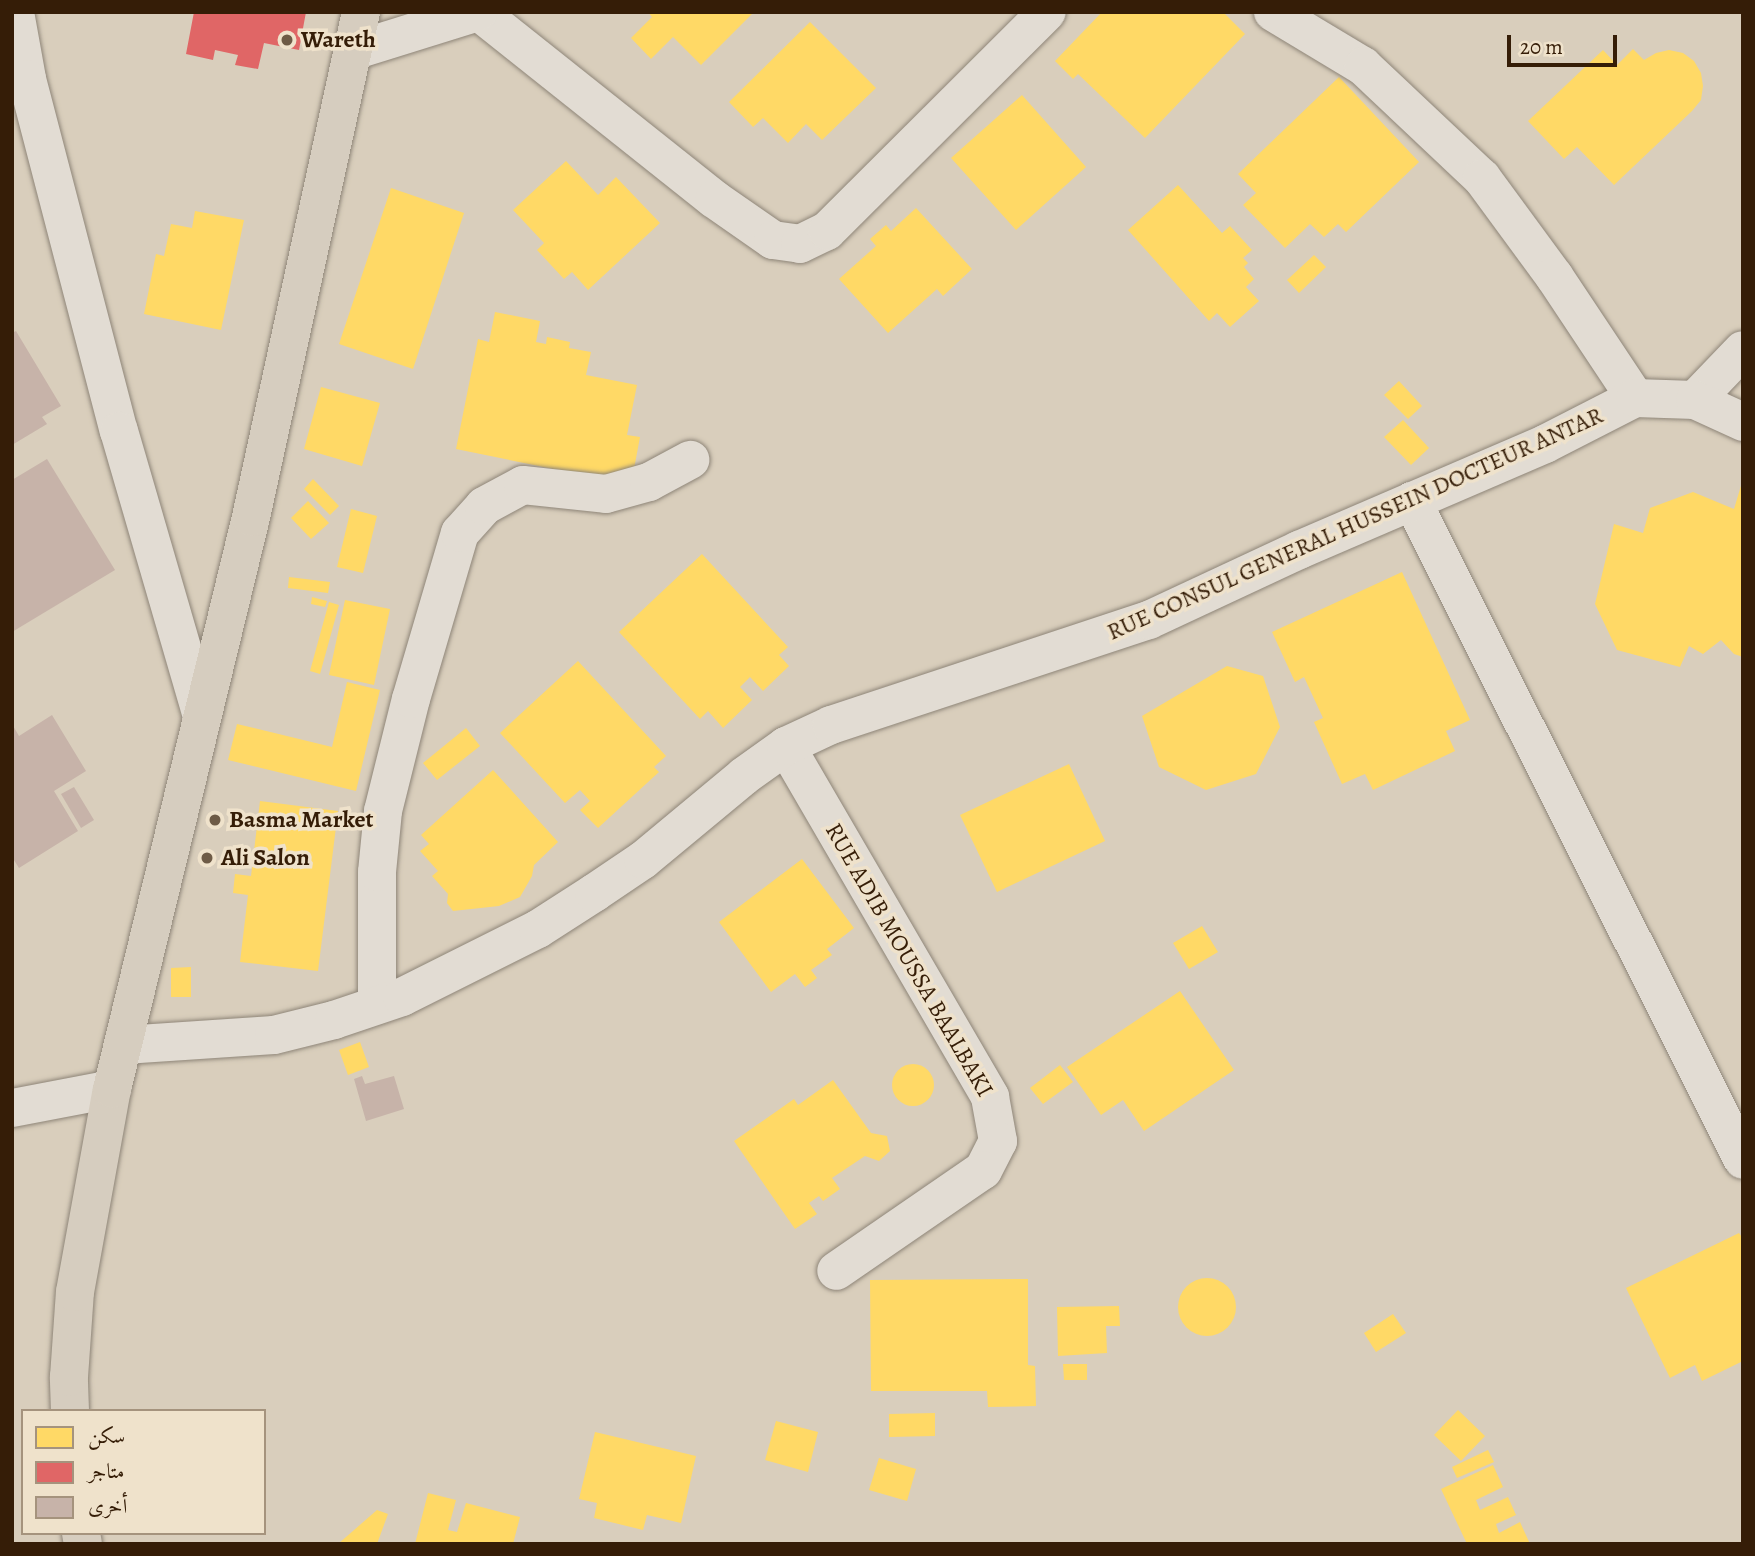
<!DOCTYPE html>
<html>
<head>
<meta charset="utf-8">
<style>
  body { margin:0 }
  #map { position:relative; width:1755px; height:1556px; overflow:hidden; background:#d9cebc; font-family:Alegreya,Amiri,serif }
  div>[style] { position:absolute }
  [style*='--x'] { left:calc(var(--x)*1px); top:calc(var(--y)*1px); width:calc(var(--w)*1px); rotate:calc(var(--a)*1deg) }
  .homes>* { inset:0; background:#ffd966 }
  .round { border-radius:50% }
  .shops>* { inset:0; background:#e06666 }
  .building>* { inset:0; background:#c7b3a9 }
  .roads { filter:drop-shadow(0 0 2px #8e8578) drop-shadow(0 0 2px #8e8578) }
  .minor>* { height:38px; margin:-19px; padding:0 19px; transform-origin:19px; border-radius:19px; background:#e2dcd3 }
  .major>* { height:38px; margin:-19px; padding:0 19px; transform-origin:19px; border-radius:19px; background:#d6cdbf }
  .dots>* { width:19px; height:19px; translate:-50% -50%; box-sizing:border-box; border:4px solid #efe2cb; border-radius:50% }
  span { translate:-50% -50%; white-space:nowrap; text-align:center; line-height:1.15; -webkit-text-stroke:7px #efe2cb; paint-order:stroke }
  .poi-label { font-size:24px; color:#351d07; font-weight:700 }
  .left { translate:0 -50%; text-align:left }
  .street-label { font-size:24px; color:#351d07 }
  .frame { position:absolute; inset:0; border:14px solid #351d07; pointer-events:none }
  .legend { position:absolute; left:21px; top:1409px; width:245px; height:126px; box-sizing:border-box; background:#efe2cb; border:2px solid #a5937d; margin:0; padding:9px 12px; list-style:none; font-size:21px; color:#351d07 }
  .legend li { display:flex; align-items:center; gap:14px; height:35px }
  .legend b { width:35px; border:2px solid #a5937d }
  .scale { position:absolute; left:1507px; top:35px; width:110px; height:32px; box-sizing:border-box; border:4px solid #351d07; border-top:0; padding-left:9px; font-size:21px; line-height:24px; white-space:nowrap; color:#351d07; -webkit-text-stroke:5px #efe2cb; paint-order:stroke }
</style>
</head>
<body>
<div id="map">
  <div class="homes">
    <i style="clip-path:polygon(648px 12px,754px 12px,701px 65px,673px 37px,651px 59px,631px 38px,652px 17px)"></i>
    <i style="clip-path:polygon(1102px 12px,1223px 12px,1245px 34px,1145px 138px,1078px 74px,1073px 79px,1055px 61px)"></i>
    <i style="clip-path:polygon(810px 22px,876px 88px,822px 140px,806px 124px,788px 143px,763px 118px,753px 127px,729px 102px)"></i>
    <i style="clip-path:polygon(1633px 49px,1644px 60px,1656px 53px,1669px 50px,1683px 53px,1694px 61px,1701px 73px,1703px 86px,1701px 100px,1692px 111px,1614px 185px,1577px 147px,1564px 159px,1528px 121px,1603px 50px,1617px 65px)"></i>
    <i style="clip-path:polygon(1339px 77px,1419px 162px,1346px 232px,1338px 224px,1324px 237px,1310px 224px,1285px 248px,1243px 205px,1256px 193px,1238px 174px)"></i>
    <i style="clip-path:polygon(1022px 95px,1086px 167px,1016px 230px,951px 158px)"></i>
    <i style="clip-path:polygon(566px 161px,598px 195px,616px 177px,660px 223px,588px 290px,572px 272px,564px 279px,537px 250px,544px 243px,513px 210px)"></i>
    <i style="clip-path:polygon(1178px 185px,1222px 233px,1230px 226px,1252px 250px,1243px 258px,1248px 263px,1244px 267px,1254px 279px,1246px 287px,1259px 301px,1230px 327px,1217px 313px,1209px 321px,1128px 230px)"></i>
    <i style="clip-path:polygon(391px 188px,464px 213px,413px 369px,339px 344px)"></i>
    <i style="clip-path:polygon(916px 208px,972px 269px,943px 296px,937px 289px,888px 333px,839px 279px,876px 246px,870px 239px,886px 225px,891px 231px)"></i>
    <i style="clip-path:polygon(195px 211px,244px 220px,221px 330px,144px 314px,156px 254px,164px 256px,171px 224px,192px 228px)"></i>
    <i style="clip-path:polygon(1314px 255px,1326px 267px,1299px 293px,1287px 280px)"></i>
    <i style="clip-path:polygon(495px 312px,540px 321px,536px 342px,546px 344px,547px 337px,570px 342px,569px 348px,591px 352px,586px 375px,637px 385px,627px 435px,640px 437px,631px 485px,456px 449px,478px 339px,489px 342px)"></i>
    <i style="clip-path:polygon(1399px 381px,1422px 406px,1408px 419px,1384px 395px)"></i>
    <i style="clip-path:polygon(321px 387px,380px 403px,362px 466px,304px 449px)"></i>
    <i style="clip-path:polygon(1403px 420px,1429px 448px,1411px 465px,1384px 437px)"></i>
    <i style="clip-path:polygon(313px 479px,339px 506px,330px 515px,304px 489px)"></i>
    <i style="clip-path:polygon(1743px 479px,1743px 657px,1734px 654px,1721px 640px,1703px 654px,1689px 646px,1680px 667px,1617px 650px,1595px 604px,1614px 524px,1643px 533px,1650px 508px,1693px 492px,1734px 509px)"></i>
    <i style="clip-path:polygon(308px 501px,329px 523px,311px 539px,291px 518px)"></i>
    <i style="clip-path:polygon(351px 509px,377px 516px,363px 573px,337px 567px)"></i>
    <i style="clip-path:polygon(702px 554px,788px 647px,779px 655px,789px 666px,763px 691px,750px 677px,740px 687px,752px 700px,723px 728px,708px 711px,700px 719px,619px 632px)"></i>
    <i style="clip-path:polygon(1402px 572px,1470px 720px,1446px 731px,1455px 751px,1373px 790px,1365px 774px,1342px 784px,1314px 722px,1323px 718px,1304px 677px,1295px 682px,1272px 632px)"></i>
    <i style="clip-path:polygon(289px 577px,330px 582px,328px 593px,288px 588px)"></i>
    <i style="clip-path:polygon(312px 597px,327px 601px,325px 607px,311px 604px)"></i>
    <i style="clip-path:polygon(345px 600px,390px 609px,374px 685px,329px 675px)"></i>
    <i style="clip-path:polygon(329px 602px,339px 605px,320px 674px,310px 671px)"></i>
    <i style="clip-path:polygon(578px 661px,666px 756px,654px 767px,659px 772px,598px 828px,580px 810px,590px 801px,580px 790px,565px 803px,500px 733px)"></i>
    <i style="clip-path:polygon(1227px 666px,1263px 676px,1280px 727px,1256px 774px,1206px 790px,1159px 767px,1142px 716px)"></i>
    <i style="clip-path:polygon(347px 682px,380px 690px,356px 791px,228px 760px,237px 724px,332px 747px)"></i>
    <i style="clip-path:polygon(466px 728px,480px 746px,437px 780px,423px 763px)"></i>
    <i style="clip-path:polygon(1069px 764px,1105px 841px,997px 892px,960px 815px)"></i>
    <i style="clip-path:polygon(493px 770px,558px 842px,534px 865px,532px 876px,520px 897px,499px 906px,453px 911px,447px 903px,448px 894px,432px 876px,438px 871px,420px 851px,429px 844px,421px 835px)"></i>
    <i style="clip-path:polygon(260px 801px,338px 811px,318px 971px,240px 962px,248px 895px,233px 893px,235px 874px,251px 876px)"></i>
    <i style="clip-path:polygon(802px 859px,854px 928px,827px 949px,832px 955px,811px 970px,817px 978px,805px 987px,795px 974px,771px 992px,719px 922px)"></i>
    <i style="clip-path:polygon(1202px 926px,1218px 952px,1189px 969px,1173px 943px)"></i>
    <i style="clip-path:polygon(191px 967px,191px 997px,171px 997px,171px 968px)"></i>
    <i style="clip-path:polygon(1180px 991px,1234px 1070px,1144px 1131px,1123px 1100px,1101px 1115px,1067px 1067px)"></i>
    <i style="clip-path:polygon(360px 1042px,369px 1067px,348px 1075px,339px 1050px)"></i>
    <i class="round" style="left:892px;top:1064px;width:42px;height:42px"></i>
    <i style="clip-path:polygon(1060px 1065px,1073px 1082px,1043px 1104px,1030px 1088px)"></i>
    <i style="clip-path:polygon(833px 1080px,871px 1133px,887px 1136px,890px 1151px,879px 1161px,865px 1156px,832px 1178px,840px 1189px,823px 1201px,819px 1196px,809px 1203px,817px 1214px,795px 1229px,734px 1141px,794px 1099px,798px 1105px)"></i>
    <i style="clip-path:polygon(1739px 1233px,1743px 1239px,1743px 1361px,1702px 1381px,1695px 1365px,1670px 1378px,1626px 1288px)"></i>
    <i class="round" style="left:1178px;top:1278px;width:58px;height:58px"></i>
    <i style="clip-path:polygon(1028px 1279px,1028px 1365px,1035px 1366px,1036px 1406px,988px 1407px,987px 1391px,871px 1391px,870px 1280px)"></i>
    <i style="clip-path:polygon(1119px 1306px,1120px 1326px,1106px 1326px,1107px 1353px,1058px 1356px,1057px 1307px)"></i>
    <i style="clip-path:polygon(1393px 1314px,1406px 1333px,1376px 1352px,1364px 1333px)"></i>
    <i style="clip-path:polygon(1063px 1364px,1087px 1364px,1087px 1380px,1064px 1380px)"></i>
    <i style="clip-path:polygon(1458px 1410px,1485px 1436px,1461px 1461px,1434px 1435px)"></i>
    <i style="clip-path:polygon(935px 1413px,935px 1436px,889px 1437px,889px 1414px)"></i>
    <i style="clip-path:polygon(776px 1421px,818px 1432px,808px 1472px,765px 1460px)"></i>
    <i style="clip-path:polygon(595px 1432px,696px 1456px,681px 1523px,647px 1515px,643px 1530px,594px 1518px,597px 1503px,579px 1499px)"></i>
    <i style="clip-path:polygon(1488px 1450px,1494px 1462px,1457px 1478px,1452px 1467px)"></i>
    <i style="clip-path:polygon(879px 1458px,916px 1469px,907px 1501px,869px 1490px)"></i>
    <i style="clip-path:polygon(1493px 1465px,1503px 1487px,1476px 1500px,1480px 1510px,1508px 1497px,1516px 1515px,1496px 1524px,1499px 1533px,1520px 1522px,1530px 1544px,1467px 1544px,1441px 1489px)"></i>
    <i style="clip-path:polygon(428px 1493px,456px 1500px,448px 1530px,457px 1532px,466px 1503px,520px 1517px,513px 1544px,415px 1544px)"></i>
    <i style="clip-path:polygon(377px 1510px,388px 1514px,377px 1544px,338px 1544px)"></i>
  </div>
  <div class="shops">
    <i style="clip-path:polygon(194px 12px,306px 12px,299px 50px,264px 43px,258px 69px,235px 65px,238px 55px,215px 50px,213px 60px,186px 54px)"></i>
  </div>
  <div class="building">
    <i style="clip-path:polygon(16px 331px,61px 406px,42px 417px,47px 424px,12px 445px,12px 333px)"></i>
    <i style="clip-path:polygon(47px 459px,115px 570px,12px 632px,12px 480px)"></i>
    <i style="clip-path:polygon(52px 715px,86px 771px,54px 791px,78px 831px,19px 868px,12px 857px,12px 724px,19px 736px)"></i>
    <i style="clip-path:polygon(74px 787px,94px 820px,81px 828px,61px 794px)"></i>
    <i style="clip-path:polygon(362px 1076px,365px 1084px,394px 1076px,404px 1109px,366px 1121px,354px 1079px)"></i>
  </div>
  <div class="roads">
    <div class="minor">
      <i style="--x:15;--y:12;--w:68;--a:79.8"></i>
      <i style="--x:27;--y:79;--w:364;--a:75.4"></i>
      <i style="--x:119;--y:431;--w:294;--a:73.8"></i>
      <i style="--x:479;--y:12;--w:300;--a:38.5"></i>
      <i style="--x:714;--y:199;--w:72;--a:34.8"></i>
      <i style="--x:773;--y:240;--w:27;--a:8"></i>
      <i style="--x:800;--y:244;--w:30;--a:-26"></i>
      <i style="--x:827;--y:231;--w:310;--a:-44.9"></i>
      <i style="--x:1273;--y:12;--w:105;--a:31"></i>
      <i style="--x:1363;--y:66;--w:163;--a:43.3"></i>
      <i style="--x:1482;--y:178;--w:122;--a:53.7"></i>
      <i style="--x:1554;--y:276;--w:146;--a:56.4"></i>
      <i style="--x:353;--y:51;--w:131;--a:-17.3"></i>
      <i style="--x:1695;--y:400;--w:69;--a:-46.2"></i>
      <i style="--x:1412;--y:501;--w:737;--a:63.33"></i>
      <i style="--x:786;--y:746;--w:406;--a:59.8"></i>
      <i style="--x:990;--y:1097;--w:45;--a:79.7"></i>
      <i style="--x:998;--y:1141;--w:33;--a:117"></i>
      <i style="--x:983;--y:1170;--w:178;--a:145.5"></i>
      <i style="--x:377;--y:1005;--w:133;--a:-90"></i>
      <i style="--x:377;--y:872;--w:61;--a:-84.4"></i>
      <i style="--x:383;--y:811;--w:115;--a:-76"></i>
      <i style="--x:411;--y:699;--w:173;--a:-73.6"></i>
      <i style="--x:460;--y:533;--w:36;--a:-48"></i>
      <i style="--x:484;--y:506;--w:44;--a:-28.3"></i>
      <i style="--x:523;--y:485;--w:83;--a:6.2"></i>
      <i style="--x:606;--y:494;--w:45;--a:-15.6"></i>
      <i style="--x:649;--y:482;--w:47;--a:-28.2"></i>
      <i style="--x:124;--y:1045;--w:150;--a:-3.8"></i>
      <i style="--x:274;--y:1035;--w:62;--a:-14"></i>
      <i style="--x:334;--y:1020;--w:72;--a:-18.7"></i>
      <i style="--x:402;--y:997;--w:152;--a:-26.6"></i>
      <i style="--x:538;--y:929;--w:67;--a:-32.7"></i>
      <i style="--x:594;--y:893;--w:59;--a:-34"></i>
      <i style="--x:643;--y:860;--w:131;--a:-39.7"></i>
      <i style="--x:744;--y:776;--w:52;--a:-35.5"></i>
      <i style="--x:786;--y:746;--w:50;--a:-25"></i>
      <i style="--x:831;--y:725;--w:335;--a:-18.3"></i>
      <i style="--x:1149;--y:620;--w:166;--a:-25"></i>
      <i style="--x:1299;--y:550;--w:268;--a:-23.3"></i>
      <i style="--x:1545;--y:444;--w:101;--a:-27.1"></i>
      <i style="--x:1635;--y:398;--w:60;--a:1.9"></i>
      <i style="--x:1695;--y:400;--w:53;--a:24.6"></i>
      <i style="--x:12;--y:1108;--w:102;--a:-10.8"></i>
    </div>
    <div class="major">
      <i style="--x:70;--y:1411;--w:34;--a:-92"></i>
      <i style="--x:69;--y:1377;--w:85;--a:-86"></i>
      <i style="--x:75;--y:1292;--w:206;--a:-79.7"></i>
      <i style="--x:112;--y:1089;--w:589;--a:-76.34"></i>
      <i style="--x:251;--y:517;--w:517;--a:-77.71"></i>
      <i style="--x:81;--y:1533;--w:11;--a:80"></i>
    </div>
  </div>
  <div class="dots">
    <i style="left:287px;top:40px;background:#6e5b46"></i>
    <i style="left:215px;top:820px;background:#6e5b46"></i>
    <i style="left:207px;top:858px;background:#6e5b46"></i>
  </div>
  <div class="poi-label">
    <span class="left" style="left:301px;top:40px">Wareth</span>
    <span class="left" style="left:229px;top:820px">Basma Market</span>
    <span class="left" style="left:221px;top:858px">Ali Salon</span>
  </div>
  <div class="street-label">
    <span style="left:1355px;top:524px;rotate:-24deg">RUE CONSUL GENERAL HUSSEIN DOCTEUR ANTAR</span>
    <span style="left:909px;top:960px;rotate:60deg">RUE ADIB MOUSSA BAALBAKI</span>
  </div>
  <div class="frame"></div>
  <ul class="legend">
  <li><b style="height:19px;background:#ffd966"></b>سكن</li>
  <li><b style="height:19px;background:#e06666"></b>متاجر</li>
  <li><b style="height:19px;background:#c7b3a9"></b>أخرى</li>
  </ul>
  <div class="scale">20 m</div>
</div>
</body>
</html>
